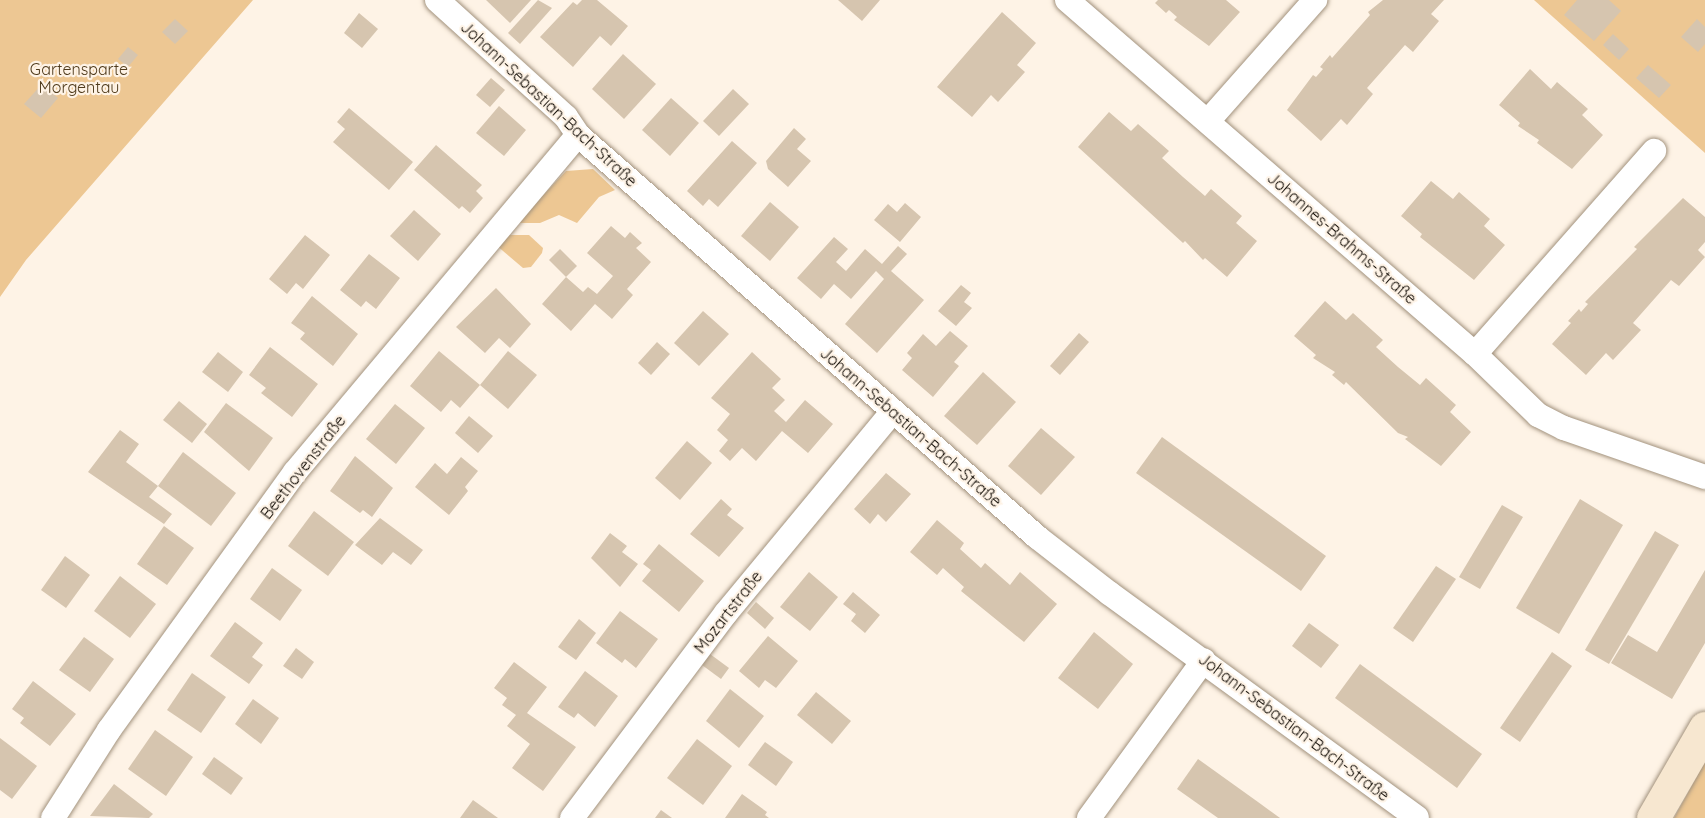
<!DOCTYPE html>
<html>
<head>
<meta charset="utf-8">
<style>
  body { margin:0 }
  #map { position:relative; width:1705px; height:818px; overflow:hidden; background:#fef3e6; font-family:Quicksand,sans-serif }
  div>[style] { position:absolute }
  [style*='--x'] { left:calc(var(--x)*1px); top:calc(var(--y)*1px); width:calc(var(--w)*1px); rotate:calc(var(--a)*1deg) }
  .green>* { inset:0; background:#edc793 }
  .building>* { inset:0; background:#d6c5af }
  .roads { filter:drop-shadow(0 0 2px #a2927d) drop-shadow(0 0 2px #a2927d) }
  .minor>* { height:24px; margin:-12px; padding:0 12px; transform-origin:12px; border-radius:12px; background:#fff }
  .secondary>* { height:33px; margin:-16.5px; padding:0 16.5px; transform-origin:16.5px; border-radius:16.5px; background:#f7e7d0 }
  span { translate:-50% -50%; white-space:nowrap; text-align:center; line-height:1.15; -webkit-text-stroke:4.5px #fef3e6; paint-order:stroke }
  .park-label { font-size:16px; color:#4f3a1b }
  .street-label { font-size:16px; color:#120c05 }
</style>
</head>
<body>
<div id="map">
  <div class="green">
    <i style="clip-path:polygon(0 0,253px 0,26px 260px,0 297px)"></i>
    <i style="clip-path:polygon(1534px 0,1705px 0,1705px 153px)"></i>
    <i style="clip-path:polygon(593px 169px,615px 190px,599px 197px,577px 223px,559px 215px,540px 223px,517px 223px,566px 171px)"></i>
    <i style="clip-path:polygon(505px 235px,529px 235px,543px 248px,542px 253px,531px 267px,523px 268px,496px 245px)"></i>
    <i style="clip-path:polygon(1705px 762px,1705px 818px,1674px 818px)"></i>
  </div>
  <div class="building">
    <i style="clip-path:polygon(486px 0,531px 0,510px 23px)"></i>
    <i style="clip-path:polygon(538px 0,552px 8px,520px 44px,508px 33px)"></i>
    <i style="clip-path:polygon(582px 0,597px 0,628px 26px,611px 46px,600px 36px,573px 67px,540px 37px,573px 2px,577px 5px)"></i>
    <i style="clip-path:polygon(838px 0,880px 0,862px 21px)"></i>
    <i style="clip-path:polygon(1158px 0,1226px 0,1240px 12px,1209px 46px,1174px 20px,1177px 17px,1169px 10px,1166px 13px,1155px 3px)"></i>
    <i style="clip-path:polygon(1383px 0,1444px 0,1431px 14px,1439px 21px,1413px 52px,1405px 45px,1367px 88px,1373px 94px,1347px 125px,1341px 119px,1321px 141px,1287px 110px,1313px 75px,1316px 77px,1323px 69px,1320px 67px,1330px 55px,1332px 58px,1370px 15px,1368px 12px)"></i>
    <i style="clip-path:polygon(1577px 0,1609px 0,1621px 11px,1594px 41px,1564px 15px)"></i>
    <i style="clip-path:polygon(1002px 12px,1036px 43px,1017px 65px,1025px 72px,998px 102px,991px 95px,972px 117px,937px 87px)"></i>
    <i style="clip-path:polygon(359px 13px,378px 29px,362px 48px,344px 33px)"></i>
    <i style="clip-path:polygon(175px 19px,188px 31px,175px 44px,162px 32px)"></i>
    <i style="clip-path:polygon(1697px 19px,1705px 27px,1705px 44px,1698px 52px,1681px 37px)"></i>
    <i style="clip-path:polygon(1613px 34px,1629px 49px,1619px 60px,1603px 45px)"></i>
    <i style="clip-path:polygon(128px 47px,138px 55px,128px 67px,118px 59px)"></i>
    <i style="clip-path:polygon(623px 54px,656px 84px,624px 119px,592px 89px)"></i>
    <i style="clip-path:polygon(1648px 65px,1671px 85px,1659px 98px,1636px 78px)"></i>
    <i style="clip-path:polygon(1530px 69px,1551px 89px,1557px 82px,1588px 109px,1582px 115px,1603px 135px,1572px 169px,1537px 143px,1539px 140px,1518px 126px,1520px 123px,1499px 105px)"></i>
    <i style="clip-path:polygon(491px 78px,505px 90px,490px 107px,476px 95px)"></i>
    <i style="clip-path:polygon(42px 84px,58px 98px,41px 118px,24px 104px)"></i>
    <i style="clip-path:polygon(733px 89px,749px 104px,719px 136px,703px 121px)"></i>
    <i style="clip-path:polygon(671px 98px,699px 123px,670px 156px,642px 130px)"></i>
    <i style="clip-path:polygon(499px 106px,526px 130px,504px 156px,476px 133px)"></i>
    <i style="clip-path:polygon(349px 108px,413px 162px,389px 190px,333px 142px,345px 129px,337px 122px)"></i>
    <i style="clip-path:polygon(1109px 112px,1131px 131px,1138px 124px,1169px 151px,1162px 158px,1183px 177px,1205px 196px,1211px 189px,1242px 216px,1236px 223px,1257px 241px,1227px 277px,1205px 258px,1203px 260px,1185px 241px,1183px 243px,1078px 147px)"></i>
    <i style="clip-path:polygon(794px 128px,806px 139px,797px 149px,811px 161px,788px 187px,768px 169px,766px 161px)"></i>
    <i style="clip-path:polygon(732px 141px,757px 163px,718px 207px,709px 199px,703px 206px,687px 191px)"></i>
    <i style="clip-path:polygon(436px 145px,482px 185px,476px 191px,483px 198px,470px 213px,462px 206px,459px 209px,414px 170px)"></i>
    <i style="clip-path:polygon(1431px 181px,1453px 199px,1459px 192px,1490px 219px,1484px 226px,1505px 245px,1474px 280px,1420px 237px,1422px 234px,1401px 216px)"></i>
    <i style="clip-path:polygon(1683px 198px,1705px 217px,1705px 242px,1698px 250px,1705px 257px,1679px 286px,1671px 280px,1633px 323px,1641px 330px,1613px 360px,1606px 353px,1586px 375px,1552px 344px,1571px 323px,1568px 321px,1579px 309px,1581px 312px,1588px 304px,1585px 302px,1637px 249px,1634px 247px)"></i>
    <i style="clip-path:polygon(770px 202px,799px 227px,770px 261px,741px 236px)"></i>
    <i style="clip-path:polygon(905px 203px,921px 217px,900px 242px,874px 220px,888px 204px,897px 212px)"></i>
    <i style="clip-path:polygon(414px 210px,441px 234px,418px 261px,390px 236px)"></i>
    <i style="clip-path:polygon(611px 226px,625px 238px,630px 232px,642px 243px,636px 248px,651px 262px,627px 289px,633px 295px,612px 319px,595px 304px,571px 331px,542px 304px,566px 277px,583px 292px,588px 287px,597px 294px,613px 276px,587px 253px)"></i>
    <i style="clip-path:polygon(305px 235px,330px 255px,303px 289px,296px 283px,287px 294px,269px 279px)"></i>
    <i style="clip-path:polygon(834px 237px,848px 249px,836px 262px,846px 271px,865px 249px,882px 264px,898px 246px,907px 254px,891px 271px,924px 300px,877px 353px,845px 324px,884px 279px,876px 271px,851px 299px,834px 284px,821px 299px,797px 278px)"></i>
    <i style="clip-path:polygon(560px 249px,577px 266px,566px 277px,549px 260px)"></i>
    <i style="clip-path:polygon(369px 254px,400px 278px,376px 309px,366px 301px,361px 307px,340px 290px)"></i>
    <i style="clip-path:polygon(961px 285px,971px 293px,964px 302px,972px 308px,956px 326px,938px 311px)"></i>
    <i style="clip-path:polygon(496px 288px,531px 324px,510px 348px,499px 338px,485px 353px,456px 327px)"></i>
    <i style="clip-path:polygon(312px 296px,358px 334px,333px 366px,300px 339px,305px 333px,291px 323px)"></i>
    <i style="clip-path:polygon(1325px 301px,1346px 320px,1353px 313px,1383px 340px,1376px 347px,1398px 367px,1420px 385px,1426px 378px,1456px 405px,1450px 412px,1471px 432px,1441px 466px,1405px 439px,1408px 437px,1398px 433px,1346px 382px,1344px 385px,1332px 375px,1335px 372px,1313px 358px,1316px 355px,1294px 336px)"></i>
    <i style="clip-path:polygon(703px 311px,729px 334px,699px 366px,674px 343px)"></i>
    <i style="clip-path:polygon(950px 331px,968px 346px,954px 362px,959px 366px,933px 397px,902px 370px,912px 358px,907px 353px,923px 334px,936px 346px)"></i>
    <i style="clip-path:polygon(1079px 333px,1089px 342px,1060px 375px,1050px 366px)"></i>
    <i style="clip-path:polygon(657px 342px,670px 354px,651px 375px,638px 363px)"></i>
    <i style="clip-path:polygon(270px 347px,318px 384px,292px 417px,261px 393px,266px 388px,249px 375px)"></i>
    <i style="clip-path:polygon(439px 351px,480px 385px,460px 408px,451px 400px,441px 412px,410px 386px)"></i>
    <i style="clip-path:polygon(508px 351px,537px 375px,508px 409px,480px 385px)"></i>
    <i style="clip-path:polygon(218px 352px,243px 372px,228px 392px,202px 372px)"></i>
    <i style="clip-path:polygon(752px 352px,781px 379px,772px 388px,785px 400px,774px 411px,786px 422px,805px 400px,833px 424px,808px 453px,782px 431px,756px 461px,742px 448px,730px 461px,719px 451px,728px 440px,717px 430px,730px 414px,711px 398px)"></i>
    <i style="clip-path:polygon(983px 372px,1016px 402px,977px 445px,944px 416px)"></i>
    <i style="clip-path:polygon(179px 401px,207px 424px,192px 443px,163px 420px)"></i>
    <i style="clip-path:polygon(226px 403px,273px 438px,249px 471px,204px 432px)"></i>
    <i style="clip-path:polygon(395px 404px,425px 428px,396px 464px,366px 439px)"></i>
    <i style="clip-path:polygon(469px 416px,493px 436px,478px 453px,455px 433px)"></i>
    <i style="clip-path:polygon(1041px 428px,1075px 457px,1041px 495px,1008px 466px)"></i>
    <i style="clip-path:polygon(120px 430px,139px 444px,126px 462px,158px 486px,149px 497px,172px 514px,164px 524px,88px 472px)"></i>
    <i style="clip-path:polygon(1162px 437px,1326px 556px,1301px 591px,1136px 473px)"></i>
    <i style="clip-path:polygon(687px 441px,712px 463px,680px 500px,655px 478px)"></i>
    <i style="clip-path:polygon(183px 452px,236px 493px,211px 526px,158px 486px)"></i>
    <i style="clip-path:polygon(355px 456px,393px 488px,372px 517px,363px 510px,360px 513px,330px 491px)"></i>
    <i style="clip-path:polygon(461px 457px,478px 471px,465px 487px,468px 491px,449px 515px,415px 487px,435px 463px,447px 474px)"></i>
    <i style="clip-path:polygon(886px 473px,911px 494px,886px 522px,878px 514px,870px 524px,854px 509px)"></i>
    <i style="clip-path:polygon(721px 499px,732px 509px,727px 515px,744px 528px,719px 557px,690px 534px)"></i>
    <i style="clip-path:polygon(1580px 499px,1623px 525px,1559px 634px,1516px 608px)"></i>
    <i style="clip-path:polygon(1502px 505px,1523px 517px,1480px 589px,1459px 577px)"></i>
    <i style="clip-path:polygon(314px 511px,354px 542px,328px 576px,288px 546px)"></i>
    <i style="clip-path:polygon(380px 518px,423px 550px,411px 565px,393px 552px,382px 565px,355px 545px)"></i>
    <i style="clip-path:polygon(937px 520px,964px 543px,960px 549px,981px 568px,985px 563px,1010px 585px,1020px 572px,1057px 604px,1024px 642px,961px 591px,964px 587px,943px 568px,937px 575px,910px 552px)"></i>
    <i style="clip-path:polygon(164px 526px,194px 548px,167px 585px,137px 564px)"></i>
    <i style="clip-path:polygon(1655px 531px,1679px 545px,1609px 664px,1585px 650px)"></i>
    <i style="clip-path:polygon(610px 533px,627px 546px,622px 552px,638px 564px,620px 587px,591px 558px)"></i>
    <i style="clip-path:polygon(659px 544px,704px 581px,679px 612px,642px 581px,651px 570px,643px 564px)"></i>
    <i style="clip-path:polygon(65px 556px,90px 575px,66px 608px,41px 590px)"></i>
    <i style="clip-path:polygon(1436px 566px,1456px 579px,1413px 642px,1393px 628px)"></i>
    <i style="clip-path:polygon(272px 568px,302px 590px,280px 621px,250px 599px)"></i>
    <i style="clip-path:polygon(1705px 570px,1705px 643px,1672px 699px,1611px 663px,1628px 635px,1657px 652px)"></i>
    <i style="clip-path:polygon(809px 572px,838px 597px,810px 631px,780px 607px)"></i>
    <i style="clip-path:polygon(120px 576px,156px 604px,130px 638px,94px 611px)"></i>
    <i style="clip-path:polygon(853px 592px,880px 615px,865px 633px,851px 621px,856px 614px,843px 604px)"></i>
    <i style="clip-path:polygon(756px 602px,774px 618px,765px 629px,747px 613px)"></i>
    <i style="clip-path:polygon(620px 611px,658px 639px,636px 668px,625px 659px,622px 663px,596px 643px)"></i>
    <i style="clip-path:polygon(579px 619px,596px 633px,576px 660px,558px 647px)"></i>
    <i style="clip-path:polygon(235px 622px,263px 643px,252px 657px,263px 665px,249px 684px,210px 656px)"></i>
    <i style="clip-path:polygon(1309px 623px,1339px 645px,1321px 668px,1292px 646px)"></i>
    <i style="clip-path:polygon(1094px 632px,1133px 664px,1098px 709px,1058px 678px)"></i>
    <i style="clip-path:polygon(768px 636px,798px 661px,776px 688px,765px 680px,759px 688px,739px 671px)"></i>
    <i style="clip-path:polygon(84px 637px,114px 659px,90px 692px,59px 670px)"></i>
    <i style="clip-path:polygon(296px 648px,314px 662px,302px 679px,283px 666px)"></i>
    <i style="clip-path:polygon(1552px 652px,1572px 666px,1520px 742px,1500px 728px)"></i>
    <i style="clip-path:polygon(710px 654px,729px 668px,721px 679px,702px 665px)"></i>
    <i style="clip-path:polygon(514px 662px,547px 687px,527px 713px,576px 747px,543px 791px,512px 768px,530px 744px,507px 726px,516px 715px,502px 705px,507px 698px,494px 688px)"></i>
    <i style="clip-path:polygon(1360px 664px,1482px 754px,1457px 788px,1335px 698px)"></i>
    <i style="clip-path:polygon(585px 671px,618px 696px,595px 727px,578px 713px,574px 718px,558px 707px)"></i>
    <i style="clip-path:polygon(192px 673px,226px 697px,201px 733px,167px 710px)"></i>
    <i style="clip-path:polygon(33px 681px,76px 714px,50px 746px,20px 723px,24px 718px,12px 709px)"></i>
    <i style="clip-path:polygon(730px 689px,764px 716px,739px 748px,706px 721px)"></i>
    <i style="clip-path:polygon(816px 692px,851px 721px,832px 744px,797px 715px)"></i>
    <i style="clip-path:polygon(253px 699px,279px 718px,261px 744px,235px 724px)"></i>
    <i style="clip-path:polygon(155px 730px,193px 757px,166px 796px,128px 769px)"></i>
    <i style="clip-path:polygon(0 738px,37px 766px,12px 799px,0 790px)"></i>
    <i style="clip-path:polygon(697px 739px,732px 766px,703px 805px,667px 778px)"></i>
    <i style="clip-path:polygon(765px 742px,793px 762px,776px 786px,748px 765px)"></i>
    <i style="clip-path:polygon(214px 757px,243px 778px,231px 795px,202px 774px)"></i>
    <i style="clip-path:polygon(1198px 759px,1258px 802px,1280px 818px,1218px 818px,1177px 789px)"></i>
    <i style="clip-path:polygon(114px 784px,153px 814px,149px 818px,90px 816px)"></i>
    <i style="clip-path:polygon(742px 794px,767px 812px,765px 815px,769px 818px,725px 818px)"></i>
    <i style="clip-path:polygon(473px 800px,498px 818px,460px 818px)"></i>
    <i style="clip-path:polygon(661px 810px,672px 818px,655px 818px)"></i>
  </div>
  <div class="roads">
    <div class="minor">
      <i style="--x:437;--y:0;--w:174;--a:42.2"></i>
      <i style="--x:566;--y:117;--w:22;--a:56"></i>
      <i style="--x:578;--y:135;--w:610;--a:41.21"></i>
      <i style="--x:1037;--y:537;--w:91;--a:37.9"></i>
      <i style="--x:1109;--y:593;--w:381;--a:36.1"></i>
      <i style="--x:1067;--y:0;--w:540;--a:40.95"></i>
      <i style="--x:1475;--y:354;--w:88;--a:44.1"></i>
      <i style="--x:1538;--y:415;--w:29;--a:27"></i>
      <i style="--x:1564;--y:428;--w:149;--a:19.2"></i>
      <i style="--x:1208;--y:121;--w:162;--a:-48.5"></i>
      <i style="--x:1475;--y:354;--w:271;--a:-48.6"></i>
      <i style="--x:53;--y:818;--w:104;--a:-57.5"></i>
      <i style="--x:109;--y:730;--w:318;--a:-54.2"></i>
      <i style="--x:295;--y:472;--w:440;--a:-50"></i>
      <i style="--x:572;--y:818;--w:256;--a:-53.1"></i>
      <i style="--x:726;--y:613;--w:261;--a:-50.4"></i>
      <i style="--x:1089;--y:818;--w:195;--a:-54"></i>
    </div>
    <div class="secondary">
      <i style="--x:1653;--y:818;--w:104;--a:-60"></i>
    </div>
  </div>
  <div class="park-label">
    <span style="left:79px;top:78px">Gartensparte<br>Morgentau</span>
  </div>
  <div class="street-label">
    <span style="left:549px;top:104px;rotate:43deg">Johann-Sebastian-Bach-Straße</span>
    <span style="left:1342px;top:238px;rotate:41deg">Johannes-Brahms-Straße</span>
    <span style="left:911px;top:427px;rotate:41deg">Johann-Sebastian-Bach-Straße</span>
    <span style="left:303px;top:467px;rotate:-52deg">Beethovenstraße</span>
    <span style="left:728px;top:612px;rotate:-52deg">Mozartstraße</span>
    <span style="left:1294px;top:727px;rotate:37deg">Johann-Sebastian-Bach-Straße</span>
  </div>
</div>
</body>
</html>
